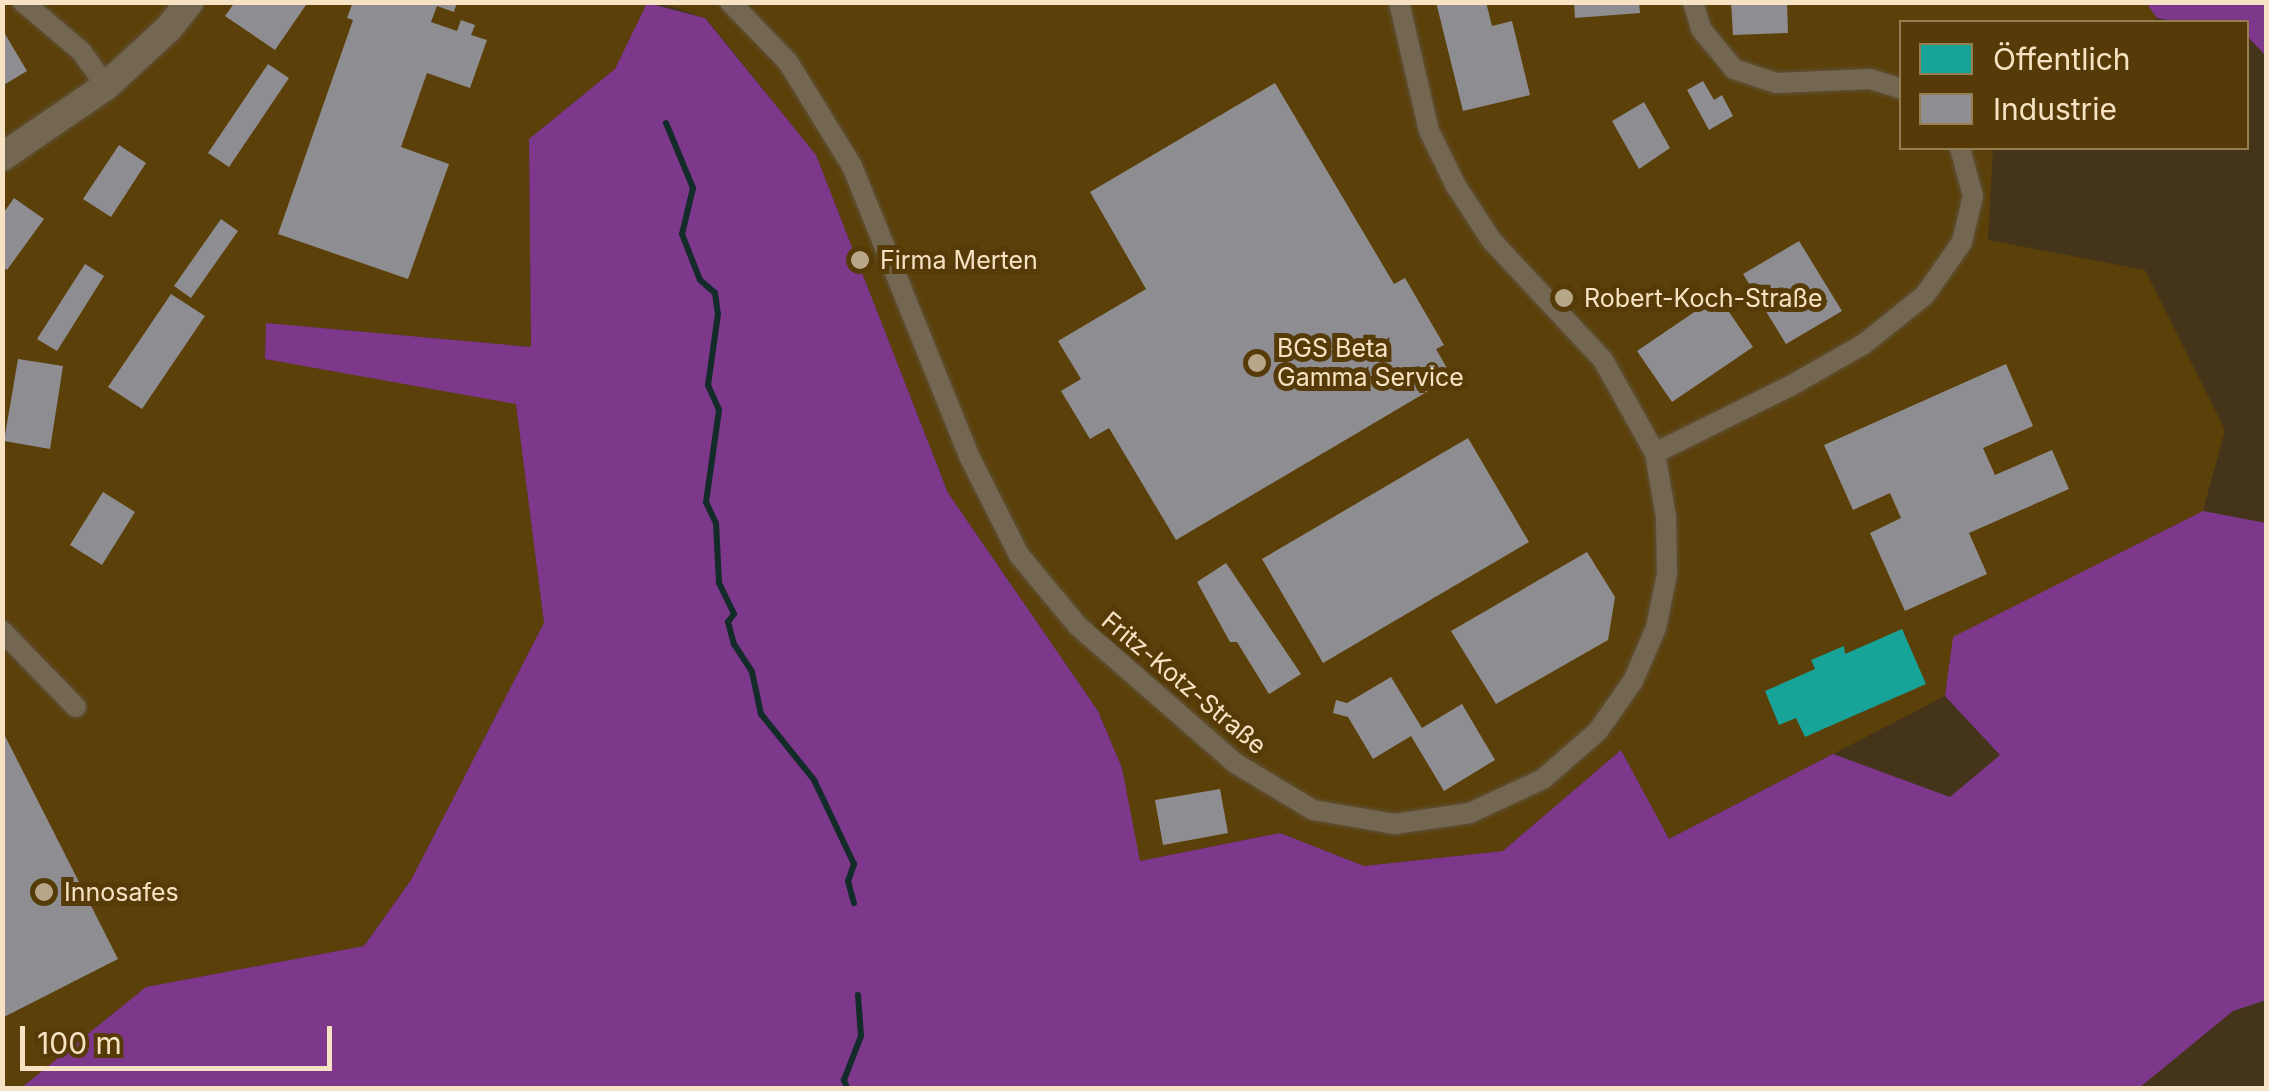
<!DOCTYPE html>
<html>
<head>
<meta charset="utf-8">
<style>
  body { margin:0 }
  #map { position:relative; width:2269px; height:1091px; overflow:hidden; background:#44351a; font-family:Inter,sans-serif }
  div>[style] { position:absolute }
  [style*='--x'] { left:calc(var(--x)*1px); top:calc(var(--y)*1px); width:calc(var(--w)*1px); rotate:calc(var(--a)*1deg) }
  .built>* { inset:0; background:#5c4009 }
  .green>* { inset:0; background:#7d388c }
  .public>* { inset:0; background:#17a398 }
  .industry>* { inset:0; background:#8d8d92 }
  .stream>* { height:6px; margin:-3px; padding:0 3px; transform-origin:3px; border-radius:3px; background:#132b29 }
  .roads { filter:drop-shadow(0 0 2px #5e523c) drop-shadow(0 0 2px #5e523c) }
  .street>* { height:20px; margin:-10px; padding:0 10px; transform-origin:10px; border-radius:10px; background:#746751 }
  .secondary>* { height:28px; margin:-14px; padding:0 14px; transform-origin:14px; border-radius:14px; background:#746751 }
  .dots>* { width:28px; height:28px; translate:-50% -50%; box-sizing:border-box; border:5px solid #563b08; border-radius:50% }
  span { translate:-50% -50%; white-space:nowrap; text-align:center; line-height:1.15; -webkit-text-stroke:10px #563b08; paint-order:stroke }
  .poi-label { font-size:25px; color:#f7e3c4 }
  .left { translate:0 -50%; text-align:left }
  .street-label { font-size:25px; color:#f7e3c4 }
  .frame { position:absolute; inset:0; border:5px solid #f7e3c4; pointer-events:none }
  .legend { position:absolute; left:1899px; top:20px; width:350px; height:130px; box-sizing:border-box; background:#563b08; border:2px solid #967e53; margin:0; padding:12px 18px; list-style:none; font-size:30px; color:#f7e3c4 }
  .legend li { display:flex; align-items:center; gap:20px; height:50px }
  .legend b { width:50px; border:2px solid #967e53 }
  .scale { position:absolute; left:20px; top:1026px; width:312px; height:45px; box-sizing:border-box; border:5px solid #f7e3c4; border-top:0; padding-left:12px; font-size:30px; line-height:35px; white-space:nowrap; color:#f7e3c4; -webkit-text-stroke:8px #563b08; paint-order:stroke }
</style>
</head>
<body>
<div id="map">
  <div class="built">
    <i style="clip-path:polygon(2px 3px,647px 3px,615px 69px,529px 139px,531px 347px,266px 323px,265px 359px,516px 403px,544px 623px,411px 880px,364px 946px,146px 987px,21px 1088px,2px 1088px)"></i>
    <i style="clip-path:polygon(661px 3px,2146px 3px,2157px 18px,2152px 22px,1902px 22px,1902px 148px,1993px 148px,1988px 240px,2145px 270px,2225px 430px,2203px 511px,1954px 637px,1945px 696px,1669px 839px,1621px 750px,1503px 851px,1364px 866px,1280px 833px,1139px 861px,1122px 768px,1098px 711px,948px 493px,816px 155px,706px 18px)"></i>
  </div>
  <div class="green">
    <i style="clip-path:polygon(647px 3px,705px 18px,816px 155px,948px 493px,1098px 711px,1122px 768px,1140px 861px,1280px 833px,1364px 866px,1503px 851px,1621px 750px,1669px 839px,1833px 754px,1950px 797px,2000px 755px,1945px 696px,1953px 637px,2203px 511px,2266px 523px,2266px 1000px,2233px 1011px,2139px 1088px,21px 1088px,146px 987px,364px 946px,411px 880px,544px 623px,516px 404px,265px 359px,266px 323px,531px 347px,529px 139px,615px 69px)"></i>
    <i style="clip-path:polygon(2146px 3px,2266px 3px,2266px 56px,2247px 36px,2246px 22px,2178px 22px,2157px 18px)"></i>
  </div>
  <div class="public">
    <i style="clip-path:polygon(1902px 629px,1926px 684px,1805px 737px,1796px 718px,1779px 725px,1765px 691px,1815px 669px,1811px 660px,1844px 646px,1845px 654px)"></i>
  </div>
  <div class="industry">
    <i style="clip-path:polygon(235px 2px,308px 2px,275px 50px,225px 16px)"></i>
    <i style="clip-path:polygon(353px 2px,457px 2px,454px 12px,437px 6px,431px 22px,457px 31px,461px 20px,475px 25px,471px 35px,487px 40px,470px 88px,427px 73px,401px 147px,449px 164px,408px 279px,278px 234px,353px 20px,347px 18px)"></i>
    <i style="clip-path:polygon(1436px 2px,1486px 2px,1492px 26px,1512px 21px,1530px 95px,1463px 111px)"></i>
    <i style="clip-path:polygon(1574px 2px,1639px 2px,1640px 13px,1575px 18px)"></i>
    <i style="clip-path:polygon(1731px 2px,1787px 2px,1788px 33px,1733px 35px)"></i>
    <i style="clip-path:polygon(2px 29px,27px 71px,2px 86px)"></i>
    <i style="clip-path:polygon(268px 64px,289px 78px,229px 167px,208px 153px)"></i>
    <i style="clip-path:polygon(1703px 81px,1714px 100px,1722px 95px,1733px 116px,1709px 130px,1687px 90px)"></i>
    <i style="clip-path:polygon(1275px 83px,1394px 284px,1405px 278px,1444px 345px,1436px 349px,1452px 377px,1176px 540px,1109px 428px,1090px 439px,1061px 391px,1081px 379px,1058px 341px,1146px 289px,1090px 192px)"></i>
    <i style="clip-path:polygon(1644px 102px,1670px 148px,1639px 169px,1612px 121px)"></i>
    <i style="clip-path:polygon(119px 145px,146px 163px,111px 217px,83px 199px)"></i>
    <i style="clip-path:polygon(14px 198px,44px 219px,7px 270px,2px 266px,2px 215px)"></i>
    <i style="clip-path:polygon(221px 219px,238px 231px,191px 298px,174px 286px)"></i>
    <i style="clip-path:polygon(1799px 241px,1842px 311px,1786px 344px,1743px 274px)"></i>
    <i style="clip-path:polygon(85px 264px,104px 276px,57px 351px,37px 339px)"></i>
    <i style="clip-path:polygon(171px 294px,205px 316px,142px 409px,108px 387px)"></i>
    <i style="clip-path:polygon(1718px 296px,1753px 347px,1672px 402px,1637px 351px)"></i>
    <i style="clip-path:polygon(18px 359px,63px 366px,50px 449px,4px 441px)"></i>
    <i style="clip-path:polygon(2006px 364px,2033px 426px,1983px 448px,1995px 475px,2052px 450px,2069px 489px,1969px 533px,1987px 574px,1905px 611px,1870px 533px,1901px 518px,1890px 493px,1853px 510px,1824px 445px)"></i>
    <i style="clip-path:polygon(1468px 438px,1529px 542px,1323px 663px,1262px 559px)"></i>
    <i style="clip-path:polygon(103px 492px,135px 512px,102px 565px,70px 545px)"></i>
    <i style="clip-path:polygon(1587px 552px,1615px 597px,1608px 640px,1496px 704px,1451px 631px)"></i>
    <i style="clip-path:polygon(1226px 563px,1301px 674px,1269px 694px,1237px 642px,1230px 642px,1197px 582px)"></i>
    <i style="clip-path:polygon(1391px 677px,1422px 728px,1462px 704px,1495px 760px,1444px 791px,1411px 736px,1373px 759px,1348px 717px,1333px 713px,1336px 700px,1347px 703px)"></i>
    <i style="clip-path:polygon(2px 730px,118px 959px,2px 1018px)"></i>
    <i style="clip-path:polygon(1220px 789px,1228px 833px,1163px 845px,1155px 800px)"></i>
  </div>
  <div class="stream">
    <i style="--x:666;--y:123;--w:70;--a:67.4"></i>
    <i style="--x:693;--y:188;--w:47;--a:103.4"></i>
    <i style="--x:682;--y:234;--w:49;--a:68.6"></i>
    <i style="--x:700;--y:280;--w:20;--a:41"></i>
    <i style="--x:715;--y:293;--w:21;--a:82"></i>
    <i style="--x:718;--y:314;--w:72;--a:98"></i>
    <i style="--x:708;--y:385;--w:27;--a:66"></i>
    <i style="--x:719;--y:410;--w:93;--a:98"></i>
    <i style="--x:706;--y:502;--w:23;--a:65"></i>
    <i style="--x:716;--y:523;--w:60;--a:87.1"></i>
    <i style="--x:719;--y:583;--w:34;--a:64"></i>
    <i style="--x:734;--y:614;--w:10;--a:127"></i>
    <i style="--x:728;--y:622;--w:23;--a:75"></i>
    <i style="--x:734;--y:644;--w:33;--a:57"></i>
    <i style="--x:752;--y:672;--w:43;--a:77.9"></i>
    <i style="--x:761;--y:714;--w:85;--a:51.2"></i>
    <i style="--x:814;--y:780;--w:93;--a:64.5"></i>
    <i style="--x:854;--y:864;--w:18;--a:109"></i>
    <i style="--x:848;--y:881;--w:23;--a:75"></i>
    <i style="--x:847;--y:1088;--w:9;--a:-111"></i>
    <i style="--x:844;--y:1080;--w:47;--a:-68.9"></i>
    <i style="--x:861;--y:1036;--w:41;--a:-94.2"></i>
  </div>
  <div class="roads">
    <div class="street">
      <i style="--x:23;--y:2;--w:76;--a:40.2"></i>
      <i style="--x:81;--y:51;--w:43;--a:54.5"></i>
      <i style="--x:730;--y:2;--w:83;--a:46"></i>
      <i style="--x:788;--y:62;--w:122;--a:58.4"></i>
      <i style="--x:852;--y:166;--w:313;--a:68"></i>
      <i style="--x:969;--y:456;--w:111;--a:63.2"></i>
      <i style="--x:1019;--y:555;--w:92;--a:50.3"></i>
      <i style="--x:1078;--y:626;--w:208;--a:41.1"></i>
      <i style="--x:1235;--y:763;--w:91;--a:31.1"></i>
      <i style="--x:1313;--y:810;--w:82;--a:9.8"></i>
      <i style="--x:1394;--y:824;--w:77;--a:-8.2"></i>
      <i style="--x:1470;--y:813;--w:81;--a:-25"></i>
      <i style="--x:1543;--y:779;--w:73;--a:-41.1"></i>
      <i style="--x:1598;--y:731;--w:61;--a:-55"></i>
      <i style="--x:1633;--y:681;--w:58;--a:-66.5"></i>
      <i style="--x:1656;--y:628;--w:55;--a:-78.5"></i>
      <i style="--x:1667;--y:574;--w:57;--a:-91"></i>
      <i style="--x:1666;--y:517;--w:65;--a:-99.8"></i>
      <i style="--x:1655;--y:453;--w:107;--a:-119.2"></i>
      <i style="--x:1603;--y:360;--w:163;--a:-133"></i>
      <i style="--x:1492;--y:241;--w:66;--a:-123.2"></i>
      <i style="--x:1456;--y:186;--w:61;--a:-116.1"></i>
      <i style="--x:1429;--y:131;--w:132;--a:-103.1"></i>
      <i style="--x:1693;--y:2;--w:28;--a:73"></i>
      <i style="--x:1701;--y:29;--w:52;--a:50.5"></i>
      <i style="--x:1734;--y:69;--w:44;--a:18.4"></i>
      <i style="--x:1776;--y:83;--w:94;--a:-2.4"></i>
      <i style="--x:1870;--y:79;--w:34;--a:17"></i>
      <i style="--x:1655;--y:453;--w:153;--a:-26.4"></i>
      <i style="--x:1792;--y:385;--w:83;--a:-29.7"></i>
      <i style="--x:1864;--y:344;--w:78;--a:-38.8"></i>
      <i style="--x:1925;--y:295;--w:65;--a:-55.1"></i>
      <i style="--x:1962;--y:242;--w:47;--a:-76.6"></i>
      <i style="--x:1973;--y:196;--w:50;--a:-105.2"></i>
      <i style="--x:2;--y:631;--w:106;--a:45.8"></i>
    </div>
    <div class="secondary">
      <i style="--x:2;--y:157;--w:126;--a:-34.3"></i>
      <i style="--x:106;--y:86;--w:86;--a:-42.6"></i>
      <i style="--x:169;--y:28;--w:33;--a:-52"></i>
    </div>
  </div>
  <div class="dots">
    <i style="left:860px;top:260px;background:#b8a688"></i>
    <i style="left:1564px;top:298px;background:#b8a688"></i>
    <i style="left:1257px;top:363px;background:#b8a688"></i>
    <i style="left:44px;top:892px;background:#b8a688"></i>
  </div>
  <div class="poi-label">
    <span class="left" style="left:880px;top:260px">Firma Merten</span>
    <span class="left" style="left:1584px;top:298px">Robert-Koch-Straße</span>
    <span class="left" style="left:1277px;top:363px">BGS Beta<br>Gamma Service</span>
    <span class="left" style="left:64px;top:892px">Innosafes</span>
  </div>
  <div class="street-label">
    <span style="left:1184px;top:683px;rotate:40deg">Fritz-Kotz-Straße</span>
  </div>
  <div class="frame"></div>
  <ul class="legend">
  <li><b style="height:28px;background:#17a398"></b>Öffentlich</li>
  <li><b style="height:28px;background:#8d8d92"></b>Industrie</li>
  </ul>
  <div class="scale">100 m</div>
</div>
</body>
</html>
